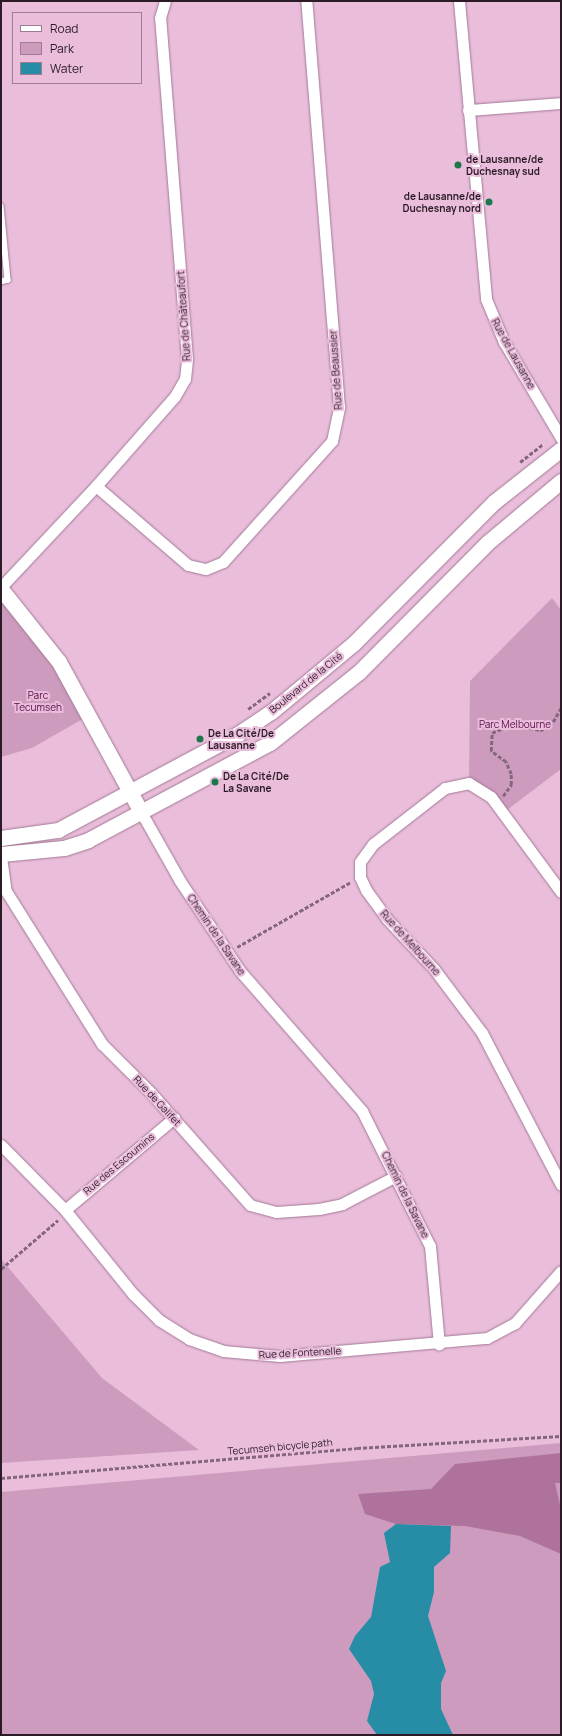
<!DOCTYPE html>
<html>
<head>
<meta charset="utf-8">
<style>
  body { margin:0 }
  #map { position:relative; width:562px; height:1736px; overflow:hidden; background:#eabedb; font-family:Manrope,sans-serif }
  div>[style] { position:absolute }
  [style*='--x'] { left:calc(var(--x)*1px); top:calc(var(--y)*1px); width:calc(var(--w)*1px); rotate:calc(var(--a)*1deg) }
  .green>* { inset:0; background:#cd9bbe }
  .forest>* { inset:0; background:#af729d }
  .water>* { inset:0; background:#278da6 }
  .path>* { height:2.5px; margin-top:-1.25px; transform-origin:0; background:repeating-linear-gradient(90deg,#84677a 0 4px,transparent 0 6px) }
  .roads { filter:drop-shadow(0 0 1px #a27a95) drop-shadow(0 0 1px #a27a95) }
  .lane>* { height:5.5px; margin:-2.75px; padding:0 2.75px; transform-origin:2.75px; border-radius:2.75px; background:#fff }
  .street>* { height:11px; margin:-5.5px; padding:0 5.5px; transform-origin:5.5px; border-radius:5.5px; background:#fff }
  .secondary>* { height:15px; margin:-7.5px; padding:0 7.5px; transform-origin:7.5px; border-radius:7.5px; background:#fff }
  .dots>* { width:11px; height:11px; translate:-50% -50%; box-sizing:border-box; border:2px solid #eabedb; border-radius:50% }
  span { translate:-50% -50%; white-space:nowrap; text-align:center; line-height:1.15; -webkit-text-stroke:4px #eabedb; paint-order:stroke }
  .poi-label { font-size:10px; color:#2b1b26; font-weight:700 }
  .left { translate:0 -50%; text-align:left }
  .right { translate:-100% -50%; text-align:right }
  .street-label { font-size:10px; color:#2b1b26 }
  .park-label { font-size:10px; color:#570a47 }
  .frame { position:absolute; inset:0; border:2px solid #2b1b26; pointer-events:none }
  .legend { position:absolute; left:12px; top:12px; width:130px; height:72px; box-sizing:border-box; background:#eabedb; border:1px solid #9e7d93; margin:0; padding:5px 7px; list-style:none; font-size:12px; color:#2b1b26 }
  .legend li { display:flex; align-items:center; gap:8px; height:20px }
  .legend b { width:20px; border:1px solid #9e7d93 }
</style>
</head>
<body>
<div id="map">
  <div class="green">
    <i style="clip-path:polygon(1px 589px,88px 716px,32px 748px,1px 757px)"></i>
    <i style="clip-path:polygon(552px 598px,561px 610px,561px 769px,503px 813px,469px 783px,470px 681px)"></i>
    <i style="clip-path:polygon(1px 1259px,102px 1378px,199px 1450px,1px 1463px)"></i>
    <i style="clip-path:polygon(561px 1443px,561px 1735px,1px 1735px,1px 1492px)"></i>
  </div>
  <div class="forest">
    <i style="clip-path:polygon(561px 1453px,561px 1483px,555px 1483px,561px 1509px,561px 1554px,520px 1536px,465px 1526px,396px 1524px,365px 1514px,358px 1494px,431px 1489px,455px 1464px)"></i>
  </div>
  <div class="water">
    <i style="clip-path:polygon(396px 1524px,451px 1526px,450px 1553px,434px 1567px,434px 1592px,428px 1616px,446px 1671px,441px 1683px,441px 1709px,453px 1735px,377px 1735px,367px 1721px,374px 1694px,371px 1681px,349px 1649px,355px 1636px,371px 1617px,380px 1567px,390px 1562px,384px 1533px)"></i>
  </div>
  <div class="path">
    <i style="--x:520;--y:462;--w:29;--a:-38"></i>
    <i style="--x:248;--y:709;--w:27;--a:-36"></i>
    <i style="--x:503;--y:796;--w:14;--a:-54"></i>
    <i style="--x:511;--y:785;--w:11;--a:-90"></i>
    <i style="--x:511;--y:774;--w:13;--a:-113"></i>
    <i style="--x:506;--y:762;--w:19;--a:-144"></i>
    <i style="--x:491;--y:751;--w:18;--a:-87"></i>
    <i style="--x:492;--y:733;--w:22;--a:-24"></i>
    <i style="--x:512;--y:724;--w:29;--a:12"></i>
    <i style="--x:540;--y:730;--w:10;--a:-17"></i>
    <i style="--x:550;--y:727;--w:22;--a:-60"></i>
    <i style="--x:237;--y:947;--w:131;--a:-29.7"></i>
    <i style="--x:1;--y:1269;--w:75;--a:-40.7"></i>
    <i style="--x:1;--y:1478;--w:357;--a:-4.8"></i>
    <i style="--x:357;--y:1448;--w:204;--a:-3.4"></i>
  </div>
  <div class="roads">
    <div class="lane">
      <i style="--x:1;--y:206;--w:74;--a:84.6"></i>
      <i style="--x:8;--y:280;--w:7;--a:164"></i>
    </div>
    <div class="street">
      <i style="--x:459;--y:1;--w:299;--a:84.8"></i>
      <i style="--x:486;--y:299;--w:47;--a:67.3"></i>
      <i style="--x:504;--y:342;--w:112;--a:59.3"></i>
      <i style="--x:468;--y:110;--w:93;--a:-4.3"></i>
      <i style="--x:96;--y:486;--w:121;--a:40.7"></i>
      <i style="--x:188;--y:565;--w:18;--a:13"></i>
      <i style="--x:206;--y:569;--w:18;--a:-22"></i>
      <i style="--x:223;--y:562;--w:163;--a:-48"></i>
      <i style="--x:332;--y:441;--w:35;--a:-78"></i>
      <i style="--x:339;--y:407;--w:407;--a:-94.6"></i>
      <i style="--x:1;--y:587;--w:139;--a:-46.8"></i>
      <i style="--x:96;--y:486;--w:120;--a:-48.7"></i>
      <i style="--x:175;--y:396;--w:20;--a:-60"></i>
      <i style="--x:185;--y:379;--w:20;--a:-84"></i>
      <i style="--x:187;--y:359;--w:342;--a:-94.5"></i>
      <i style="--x:160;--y:18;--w:18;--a:-74"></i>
      <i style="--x:141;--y:812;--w:79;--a:60.5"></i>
      <i style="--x:180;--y:881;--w:108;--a:56.3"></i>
      <i style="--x:240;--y:971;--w:186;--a:48.9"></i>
      <i style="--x:362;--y:1111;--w:151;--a:63.3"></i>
      <i style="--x:430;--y:1246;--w:99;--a:84.8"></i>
      <i style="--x:1;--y:857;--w:34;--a:82"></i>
      <i style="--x:6;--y:891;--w:181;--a:57.9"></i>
      <i style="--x:102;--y:1044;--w:69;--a:45"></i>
      <i style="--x:151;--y:1093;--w:149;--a:48.5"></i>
      <i style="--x:250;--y:1205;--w:27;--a:15"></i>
      <i style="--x:276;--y:1212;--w:43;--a:-4"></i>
      <i style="--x:319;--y:1209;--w:24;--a:-12"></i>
      <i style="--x:342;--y:1204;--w:61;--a:-27.4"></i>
      <i style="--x:561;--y:892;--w:118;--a:-126.4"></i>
      <i style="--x:491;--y:797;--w:26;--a:-148"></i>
      <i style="--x:469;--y:783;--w:25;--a:168"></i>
      <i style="--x:445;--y:788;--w:91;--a:142.1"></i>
      <i style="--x:373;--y:844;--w:22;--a:126"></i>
      <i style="--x:360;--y:862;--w:15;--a:90"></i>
      <i style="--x:360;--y:877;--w:14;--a:65"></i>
      <i style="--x:366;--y:890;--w:36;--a:54"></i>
      <i style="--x:387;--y:919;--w:69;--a:46.8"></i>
      <i style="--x:434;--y:969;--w:80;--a:53.1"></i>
      <i style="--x:482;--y:1033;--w:171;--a:62.5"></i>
      <i style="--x:1;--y:1145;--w:91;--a:45.4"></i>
      <i style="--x:65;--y:1210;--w:108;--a:51"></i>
      <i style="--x:133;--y:1294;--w:37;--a:45"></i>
      <i style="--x:159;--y:1320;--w:36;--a:32"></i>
      <i style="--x:189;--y:1339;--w:36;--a:19"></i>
      <i style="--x:223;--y:1351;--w:57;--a:5"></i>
      <i style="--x:280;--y:1356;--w:208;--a:-5"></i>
      <i style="--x:487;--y:1338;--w:32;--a:-28"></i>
      <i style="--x:515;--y:1323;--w:69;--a:-48.5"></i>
      <i style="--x:65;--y:1210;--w:143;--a:-40.2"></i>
    </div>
    <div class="secondary">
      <i style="--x:1;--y:589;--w:93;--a:51.5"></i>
      <i style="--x:59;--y:662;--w:171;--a:61.3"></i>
      <i style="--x:1;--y:838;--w:58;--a:-8"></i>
      <i style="--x:58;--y:830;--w:204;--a:-28.1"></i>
      <i style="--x:238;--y:734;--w:40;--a:-34"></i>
      <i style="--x:271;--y:712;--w:108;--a:-39.7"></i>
      <i style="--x:354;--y:643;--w:199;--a:-45.2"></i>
      <i style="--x:494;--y:502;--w:85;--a:-38.3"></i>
      <i style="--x:1;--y:854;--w:63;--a:-5.4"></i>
      <i style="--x:64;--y:848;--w:25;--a:-18"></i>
      <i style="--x:88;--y:840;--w:206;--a:-28.1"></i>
      <i style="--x:270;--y:743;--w:114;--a:-38.6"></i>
      <i style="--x:359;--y:672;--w:182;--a:-45.2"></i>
      <i style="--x:487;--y:543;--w:97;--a:-40"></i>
    </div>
  </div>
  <div class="dots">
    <i style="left:458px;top:165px;background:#1b784d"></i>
    <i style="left:489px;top:202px;background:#1b784d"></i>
    <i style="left:200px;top:739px;background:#1b784d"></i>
    <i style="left:215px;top:782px;background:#1b784d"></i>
  </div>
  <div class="poi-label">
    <span class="left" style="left:466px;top:165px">de Lausanne/de<br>Duchesnay sud</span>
    <span class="right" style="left:481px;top:202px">de Lausanne/de<br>Duchesnay nord</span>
    <span class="left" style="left:208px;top:739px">De La Cité/De<br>Lausanne</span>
    <span class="left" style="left:223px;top:782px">De La Cité/De<br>La Savane</span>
  </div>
  <div class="street-label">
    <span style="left:184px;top:316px;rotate:-94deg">Rue de Châteaufort</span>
    <span style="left:513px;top:354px;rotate:61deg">Rue de Lausanne</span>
    <span style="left:336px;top:370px;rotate:-94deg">Rue de Beaussier</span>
    <span style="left:306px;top:683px;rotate:-39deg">Boulevard de la Cité</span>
    <span style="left:216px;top:935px;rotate:56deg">Chemin de la Savane</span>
    <span style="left:410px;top:943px;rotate:48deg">Rue de Melbourne</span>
    <span style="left:157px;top:1101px;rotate:47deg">Rue de Galifet</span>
    <span style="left:119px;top:1164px;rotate:-40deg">Rue des Escoumins</span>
    <span style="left:405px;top:1195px;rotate:64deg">Chemin de la Savane</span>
    <span style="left:300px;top:1353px;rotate:-3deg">Rue de Fontenelle</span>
    <span style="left:280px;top:1447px;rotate:-5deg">Tecumseh bicycle path</span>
  </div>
  <div class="park-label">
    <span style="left:38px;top:701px">Parc<br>Tecumseh</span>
    <span style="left:515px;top:725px">Parc Melbourne</span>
  </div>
  <div class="frame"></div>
  <ul class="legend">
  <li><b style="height:5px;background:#fff"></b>Road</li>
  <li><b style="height:11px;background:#cd9bbe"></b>Park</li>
  <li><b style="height:11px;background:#278da6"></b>Water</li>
  </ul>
</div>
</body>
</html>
